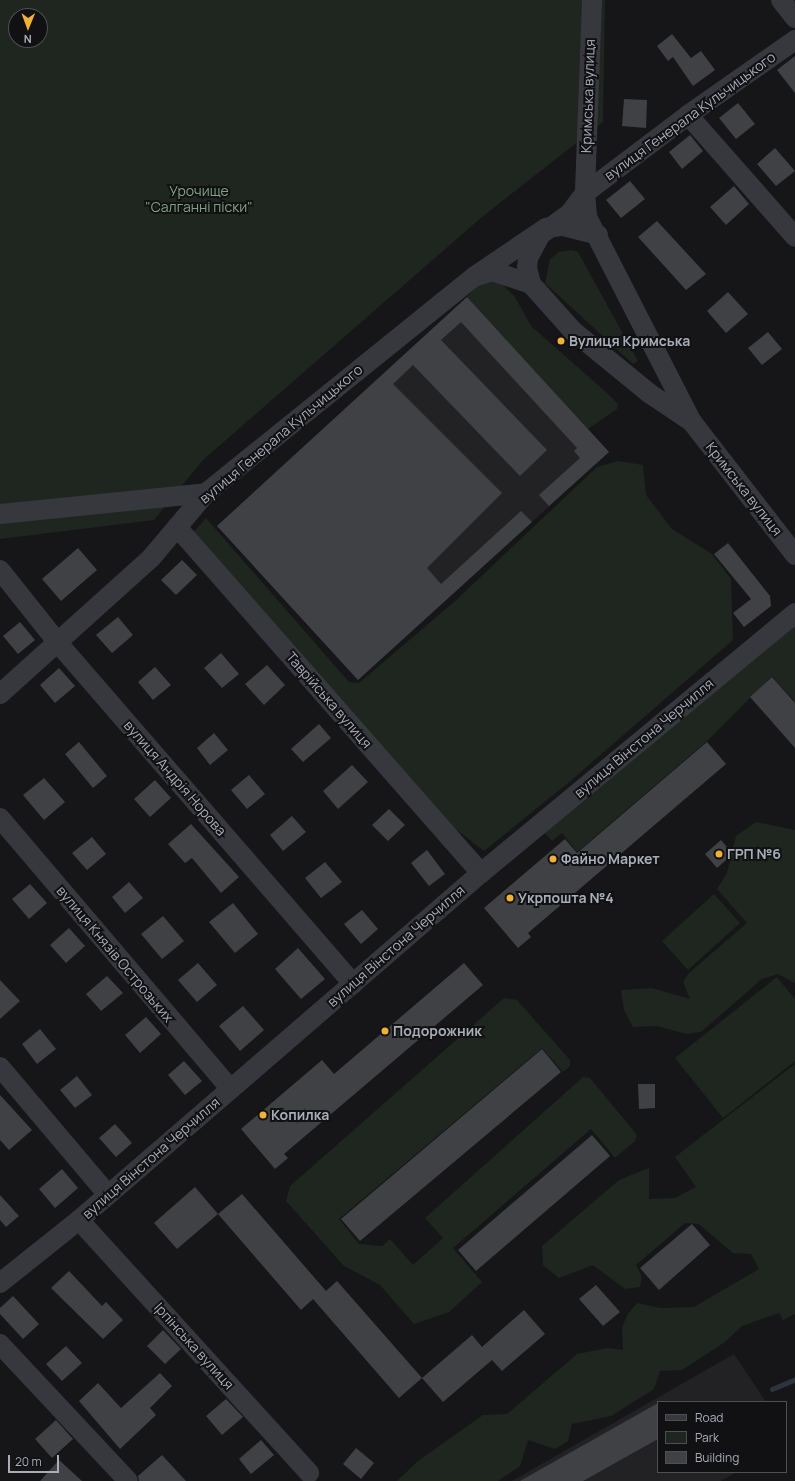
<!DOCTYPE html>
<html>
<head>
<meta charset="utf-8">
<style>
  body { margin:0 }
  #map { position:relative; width:795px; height:1481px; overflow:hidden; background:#161618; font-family:Manrope,sans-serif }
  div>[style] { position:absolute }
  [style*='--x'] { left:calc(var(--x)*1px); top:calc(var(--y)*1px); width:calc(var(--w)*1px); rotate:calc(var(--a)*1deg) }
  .built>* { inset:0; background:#222225 }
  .green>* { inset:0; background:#1e261f }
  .stream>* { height:5px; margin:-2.5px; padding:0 2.5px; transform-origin:2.5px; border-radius:2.5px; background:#2c353c }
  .building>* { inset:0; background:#404145 }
  .minor>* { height:20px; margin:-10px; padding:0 10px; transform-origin:10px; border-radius:10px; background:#37383d }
  .dots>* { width:11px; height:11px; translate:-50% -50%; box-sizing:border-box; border:2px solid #111113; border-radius:50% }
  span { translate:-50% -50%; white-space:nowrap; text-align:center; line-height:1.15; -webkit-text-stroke:4px #111113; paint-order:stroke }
  .street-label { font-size:14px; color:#a8adb8 }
  .park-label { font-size:14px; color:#7fa381 }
  .poi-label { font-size:14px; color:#a8adb8; font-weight:700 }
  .left { translate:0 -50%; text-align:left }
  .legend { position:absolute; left:657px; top:1401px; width:130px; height:72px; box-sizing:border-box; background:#111113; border:1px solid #4d4f55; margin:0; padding:5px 7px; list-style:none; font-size:12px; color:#a8adb8 }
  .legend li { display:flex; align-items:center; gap:8px; height:20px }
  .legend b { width:20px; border:1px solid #4d4f55 }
  .north { position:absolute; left:8px; top:8px; width:40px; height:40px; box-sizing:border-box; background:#111113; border:1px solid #4d4f55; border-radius:50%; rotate:181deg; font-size:11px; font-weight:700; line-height:16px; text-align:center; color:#a8adb8 }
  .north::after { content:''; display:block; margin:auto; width:14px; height:18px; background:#f2b134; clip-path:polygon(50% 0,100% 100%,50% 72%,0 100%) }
  .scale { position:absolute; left:8px; top:1455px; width:51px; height:18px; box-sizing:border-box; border:2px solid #a8adb8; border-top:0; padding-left:5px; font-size:12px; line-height:14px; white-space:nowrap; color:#a8adb8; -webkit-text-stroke:3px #111113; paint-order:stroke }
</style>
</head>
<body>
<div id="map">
  <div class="built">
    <i style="clip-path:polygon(467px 297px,609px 452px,358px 680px,217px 526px)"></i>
    <i style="clip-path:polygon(734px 1354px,766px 1402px,658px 1402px,658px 1472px,737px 1472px,721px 1481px,512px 1481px)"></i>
  </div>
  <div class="green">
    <i style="clip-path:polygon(evenodd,0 0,605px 0,603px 122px,482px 217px,203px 460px,154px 520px,0 539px,0 0,16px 16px,40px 16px,40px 40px,16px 40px,16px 16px)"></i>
    <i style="clip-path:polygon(572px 250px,578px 252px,638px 361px,633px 364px,545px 283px,550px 259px,559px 252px)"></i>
    <i style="clip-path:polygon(488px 280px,499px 281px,515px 297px,531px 326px,606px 392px,618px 404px,617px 409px,588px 429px,467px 297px,478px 285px)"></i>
    <i style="clip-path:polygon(618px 461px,643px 465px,646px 495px,672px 529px,712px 554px,731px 579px,733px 640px,568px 783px,484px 851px,453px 827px,191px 535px,206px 518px,349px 682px,359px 683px,454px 602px,597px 467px)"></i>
    <i style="clip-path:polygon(795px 625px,795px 702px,772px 676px,707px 741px,577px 852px,562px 833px,552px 841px,542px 830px)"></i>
    <i style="clip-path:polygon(756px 822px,795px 830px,795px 983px,778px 974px,762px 979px,701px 1032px,686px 1034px,657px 1026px,633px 1027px,624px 1010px,621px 990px,652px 988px,690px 999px,683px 982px,689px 973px,747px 923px,717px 889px,727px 873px,736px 836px)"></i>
    <i style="clip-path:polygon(714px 894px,740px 923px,688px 970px,662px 941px)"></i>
    <i style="clip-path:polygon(777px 977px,795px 999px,795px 1061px,723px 1118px,675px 1058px)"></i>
    <i style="clip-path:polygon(504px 998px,517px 1000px,570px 1060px,570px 1066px,563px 1072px,542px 1048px,339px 1219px,359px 1244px,382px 1246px,390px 1239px,413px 1265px,443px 1238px,425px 1218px,583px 1077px,590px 1078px,637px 1135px,635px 1141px,615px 1158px,591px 1129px,453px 1248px,482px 1282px,449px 1312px,414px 1324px,380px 1285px,344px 1266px,286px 1201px,290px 1186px)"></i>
    <i style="clip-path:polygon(795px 1064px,795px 1314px,783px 1320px,779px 1313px,742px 1326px,725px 1342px,682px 1370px,660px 1371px,654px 1389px,611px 1416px,572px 1424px,568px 1441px,555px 1449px,528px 1440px,520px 1466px,498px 1481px,397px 1481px,418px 1461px,483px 1415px,507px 1414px,577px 1354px,608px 1348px,623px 1350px,622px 1328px,627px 1315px,637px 1303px,660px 1308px,694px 1307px,759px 1269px,751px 1254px,733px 1253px,699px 1224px,685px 1223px,636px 1265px,642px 1277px,640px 1287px,625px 1289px,593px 1265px,559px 1278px,543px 1265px,542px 1246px,619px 1180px,649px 1168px,649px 1199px,675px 1198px,696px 1187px,675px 1157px)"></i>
  </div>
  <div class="stream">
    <i style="--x:772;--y:1389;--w:25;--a:-23"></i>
  </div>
  <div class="building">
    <i style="clip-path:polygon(672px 34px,691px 58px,701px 51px,715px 70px,693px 86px,673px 57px,668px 61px,657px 46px)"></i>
    <i style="clip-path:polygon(795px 56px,795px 93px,777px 70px)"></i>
    <i style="clip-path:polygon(624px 99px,647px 100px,646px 128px,622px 126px)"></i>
    <i style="clip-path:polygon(738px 103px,755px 124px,736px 139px,719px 118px)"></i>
    <i style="clip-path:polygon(690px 135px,703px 151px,682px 169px,669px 152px)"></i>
    <i style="clip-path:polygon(775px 148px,795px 171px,776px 186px,757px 164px)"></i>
    <i style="clip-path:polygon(630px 181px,645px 199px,621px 218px,606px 200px)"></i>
    <i style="clip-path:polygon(734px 186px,749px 204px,726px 225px,710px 207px)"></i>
    <i style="clip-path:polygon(657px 221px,706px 274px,686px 290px,638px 237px)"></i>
    <i style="clip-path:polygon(728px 292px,748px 314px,726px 333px,707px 311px)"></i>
    <i style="clip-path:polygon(467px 297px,609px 452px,549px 506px,539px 495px,580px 458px,574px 451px,577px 448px,461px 322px,441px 340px,547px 450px,520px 476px,413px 365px,393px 384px,502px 493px,427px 568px,441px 584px,521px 511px,532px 522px,358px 680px,217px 526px)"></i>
    <i style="clip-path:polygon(768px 332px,782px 349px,762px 365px,748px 348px)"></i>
    <i style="clip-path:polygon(728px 543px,770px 596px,771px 606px,744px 627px,733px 613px,751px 599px,714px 554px)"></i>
    <i style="clip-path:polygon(78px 548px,97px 570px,61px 601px,42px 579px)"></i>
    <i style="clip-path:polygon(182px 560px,197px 575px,176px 595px,161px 580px)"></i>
    <i style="clip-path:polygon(118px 617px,133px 635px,112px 653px,96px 635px)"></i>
    <i style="clip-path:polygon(20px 622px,35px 640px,18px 654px,3px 636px)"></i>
    <i style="clip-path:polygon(221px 653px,239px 674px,222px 688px,204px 668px)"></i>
    <i style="clip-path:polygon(267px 665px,285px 685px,264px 705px,245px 684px)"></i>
    <i style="clip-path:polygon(155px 667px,171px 685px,153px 700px,138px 682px)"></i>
    <i style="clip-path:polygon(59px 668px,75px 686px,55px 703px,40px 685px)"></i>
    <i style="clip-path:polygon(772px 677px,795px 703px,795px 748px,750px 697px)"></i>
    <i style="clip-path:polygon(319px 724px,331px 738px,303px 762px,291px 749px)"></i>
    <i style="clip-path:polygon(214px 733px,228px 750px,210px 765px,197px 748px)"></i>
    <i style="clip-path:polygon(79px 742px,107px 776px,93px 788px,65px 754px)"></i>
    <i style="clip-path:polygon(707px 742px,726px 764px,528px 933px,531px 937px,518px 948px,484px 908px,565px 839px,577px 853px)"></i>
    <i style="clip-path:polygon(352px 765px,368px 782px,338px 809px,323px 791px)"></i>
    <i style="clip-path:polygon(249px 775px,265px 794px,247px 809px,231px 790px)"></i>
    <i style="clip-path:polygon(44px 778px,65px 802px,44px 820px,23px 795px)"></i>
    <i style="clip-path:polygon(155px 780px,171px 798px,150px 817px,134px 799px)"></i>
    <i style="clip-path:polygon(389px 809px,405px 825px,388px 841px,372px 825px)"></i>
    <i style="clip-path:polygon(292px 816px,306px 832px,283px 851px,270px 835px)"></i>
    <i style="clip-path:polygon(191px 824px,239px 877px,221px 893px,192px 858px,185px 863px,168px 844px)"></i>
    <i style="clip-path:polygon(92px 837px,106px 854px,87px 870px,72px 853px)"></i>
    <i style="clip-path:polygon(721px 840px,733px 854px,717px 868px,705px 854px)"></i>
    <i style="clip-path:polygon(427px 850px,445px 874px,429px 886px,411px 863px)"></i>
    <i style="clip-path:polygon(325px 862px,342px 882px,321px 898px,305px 878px)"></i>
    <i style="clip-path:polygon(129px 882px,143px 898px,125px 913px,112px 897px)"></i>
    <i style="clip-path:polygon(30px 884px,47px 903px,29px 919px,12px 899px)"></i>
    <i style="clip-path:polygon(233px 903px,258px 934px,235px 953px,209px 922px)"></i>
    <i style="clip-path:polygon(362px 910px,378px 929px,361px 944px,344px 924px)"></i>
    <i style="clip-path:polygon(163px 916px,184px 941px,162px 959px,141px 934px)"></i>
    <i style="clip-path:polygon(69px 928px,85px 946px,66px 963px,50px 945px)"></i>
    <i style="clip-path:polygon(298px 948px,325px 979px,301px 999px,275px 969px)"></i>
    <i style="clip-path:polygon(198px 963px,217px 985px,197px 1002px,178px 980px)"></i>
    <i style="clip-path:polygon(464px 963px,483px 985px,284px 1154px,288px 1158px,275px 1169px,241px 1129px,322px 1060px,334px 1074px)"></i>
    <i style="clip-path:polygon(107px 976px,123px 993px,101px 1011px,86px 994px)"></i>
    <i style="clip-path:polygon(0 980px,20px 1001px,0 1019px)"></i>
    <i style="clip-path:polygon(243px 1006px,264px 1030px,240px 1051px,219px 1026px)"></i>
    <i style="clip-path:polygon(146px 1017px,161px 1034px,140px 1053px,125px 1035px)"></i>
    <i style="clip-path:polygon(40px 1029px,56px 1049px,37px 1064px,22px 1044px)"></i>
    <i style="clip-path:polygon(542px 1049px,561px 1072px,360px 1241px,341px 1219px)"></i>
    <i style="clip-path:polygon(184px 1061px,202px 1081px,185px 1095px,168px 1075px)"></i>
    <i style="clip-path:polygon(77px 1076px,92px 1095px,75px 1108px,60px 1090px)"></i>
    <i style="clip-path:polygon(638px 1084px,655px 1084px,655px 1108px,639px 1109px)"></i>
    <i style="clip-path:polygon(0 1095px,32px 1130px,9px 1150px,0 1140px)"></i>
    <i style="clip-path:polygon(115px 1124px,132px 1143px,116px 1157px,99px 1138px)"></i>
    <i style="clip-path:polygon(592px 1135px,610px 1156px,476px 1271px,458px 1250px)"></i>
    <i style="clip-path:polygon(62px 1169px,78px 1188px,55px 1208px,39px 1189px)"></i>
    <i style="clip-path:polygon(195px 1187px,218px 1214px,177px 1249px,154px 1223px)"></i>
    <i style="clip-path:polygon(242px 1194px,326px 1291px,337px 1281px,422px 1378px,399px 1398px,313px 1299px,301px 1310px,218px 1214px)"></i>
    <i style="clip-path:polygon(0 1195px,19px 1216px,6px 1227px,0 1220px)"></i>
    <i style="clip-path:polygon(692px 1224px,710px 1245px,659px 1290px,640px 1268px)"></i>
    <i style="clip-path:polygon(69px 1271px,102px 1306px,106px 1302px,123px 1320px,103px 1339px,51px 1288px)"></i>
    <i style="clip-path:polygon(596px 1285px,620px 1312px,603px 1326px,579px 1299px)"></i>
    <i style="clip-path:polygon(13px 1296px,39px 1324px,23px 1339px,0 1314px,0 1308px)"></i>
    <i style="clip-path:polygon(524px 1310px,545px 1334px,502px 1371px,492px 1360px,443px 1402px,422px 1378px,472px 1335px,482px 1347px)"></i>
    <i style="clip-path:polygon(163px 1330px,181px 1349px,165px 1364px,147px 1346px)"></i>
    <i style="clip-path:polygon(66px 1346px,82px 1363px,62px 1381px,46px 1364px)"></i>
    <i style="clip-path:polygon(160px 1373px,172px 1386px,150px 1408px,156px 1415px,120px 1449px,79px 1401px,98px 1383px,121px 1408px)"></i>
    <i style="clip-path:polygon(226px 1399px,243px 1417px,222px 1435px,206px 1416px)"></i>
    <i style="clip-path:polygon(658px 1403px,658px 1439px,583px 1481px,520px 1481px)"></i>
    <i style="clip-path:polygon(56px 1420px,73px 1439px,52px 1458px,35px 1439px)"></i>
    <i style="clip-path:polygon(261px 1440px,274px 1455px,251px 1474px,239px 1459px)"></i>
    <i style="clip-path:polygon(356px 1448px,374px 1463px,361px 1479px,343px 1464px)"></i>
    <i style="clip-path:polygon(162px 1455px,186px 1481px,139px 1481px,138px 1476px)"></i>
    <i style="clip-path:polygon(59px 1460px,82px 1481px,40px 1481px)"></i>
  </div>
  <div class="minor">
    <i style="--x:592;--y:0;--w:193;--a:92.1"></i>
    <i style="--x:585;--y:193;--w:24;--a:85"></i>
    <i style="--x:587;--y:217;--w:230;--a:62.9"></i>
    <i style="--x:692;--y:422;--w:168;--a:52.2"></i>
    <i style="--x:781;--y:0;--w:23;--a:52"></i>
    <i style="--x:688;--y:115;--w:162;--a:48.7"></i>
    <i style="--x:477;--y:276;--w:16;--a:-18"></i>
    <i style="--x:492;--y:271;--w:41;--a:18.4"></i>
    <i style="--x:692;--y:422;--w:52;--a:-146"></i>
    <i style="--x:649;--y:393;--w:98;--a:-140.8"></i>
    <i style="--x:573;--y:331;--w:63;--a:-131.8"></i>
    <i style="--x:531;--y:284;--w:16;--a:-104"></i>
    <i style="--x:527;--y:268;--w:10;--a:-84"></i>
    <i style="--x:528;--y:258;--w:26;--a:-62"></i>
    <i style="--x:540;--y:235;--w:37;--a:-36"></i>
    <i style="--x:570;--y:213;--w:25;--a:-53"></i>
    <i style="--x:585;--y:193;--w:129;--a:-37.1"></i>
    <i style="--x:688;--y:115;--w:131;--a:-35"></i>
    <i style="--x:0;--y:514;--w:207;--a:-5.8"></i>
    <i style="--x:177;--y:527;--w:461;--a:48.7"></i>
    <i style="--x:0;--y:570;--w:93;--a:51.5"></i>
    <i style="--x:58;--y:643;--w:451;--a:49.1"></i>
    <i style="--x:0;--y:694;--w:203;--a:-42"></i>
    <i style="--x:151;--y:558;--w:85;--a:-49.8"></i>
    <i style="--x:206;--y:493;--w:346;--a:-38.9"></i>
    <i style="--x:475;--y:276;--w:86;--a:-34.1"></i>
    <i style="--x:546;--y:228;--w:17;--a:-7"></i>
    <i style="--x:563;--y:226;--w:36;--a:14"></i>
    <i style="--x:0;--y:818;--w:356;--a:49.6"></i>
    <i style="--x:0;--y:1067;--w:167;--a:49.8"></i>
    <i style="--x:79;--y:1220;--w:342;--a:47.7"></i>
    <i style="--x:0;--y:1283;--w:101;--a:-38.6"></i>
    <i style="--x:79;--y:1220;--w:531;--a:-40.8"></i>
    <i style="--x:481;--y:873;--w:408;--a:-39.6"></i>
    <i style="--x:0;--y:1344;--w:187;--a:46.9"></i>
  </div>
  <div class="dots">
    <i style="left:561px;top:341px;background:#f2b134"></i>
    <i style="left:719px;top:854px;background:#f2b134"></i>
    <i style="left:553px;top:859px;background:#f2b134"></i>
    <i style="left:510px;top:898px;background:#f2b134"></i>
    <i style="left:385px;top:1031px;background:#f2b134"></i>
    <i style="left:263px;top:1115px;background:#f2b134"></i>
  </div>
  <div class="street-label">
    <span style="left:588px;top:96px;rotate:-88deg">Кримська вулиця</span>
    <span style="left:690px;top:116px;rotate:-36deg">вулиця Генерала Кульчицького</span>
    <span style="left:281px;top:434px;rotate:-40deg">вулиця Генерала Кульчицького</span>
    <span style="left:744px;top:489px;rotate:52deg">Кримська вулиця</span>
    <span style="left:329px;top:700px;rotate:49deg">Таврійська вулиця</span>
    <span style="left:644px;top:738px;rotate:-40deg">вулиця Вінстона Черчилля</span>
    <span style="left:175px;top:778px;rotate:49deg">вулиця Андрія Норова</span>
    <span style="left:396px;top:946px;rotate:-41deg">вулиця Вінстона Черчилля</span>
    <span style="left:115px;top:954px;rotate:50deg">вулиця Князів Острозьких</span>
    <span style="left:151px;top:1158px;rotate:-41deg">вулиця Вінстона Черчилля</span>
    <span style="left:194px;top:1346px;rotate:48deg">Ірпінська вулиця</span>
  </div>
  <div class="park-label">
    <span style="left:199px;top:199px">Урочище<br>"Салганні піски"</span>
  </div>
  <div class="poi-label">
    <span class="left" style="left:569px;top:341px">Вулиця Кримська</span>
    <span class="left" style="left:727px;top:854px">ГРП №6</span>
    <span class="left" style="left:561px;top:859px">Файно Маркет</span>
    <span class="left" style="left:518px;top:898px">Укрпошта №4</span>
    <span class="left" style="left:393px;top:1031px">Подорожник</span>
    <span class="left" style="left:271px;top:1115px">Копилка</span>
  </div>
  <ul class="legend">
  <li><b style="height:5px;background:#37383d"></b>Road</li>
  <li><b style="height:11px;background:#1e261f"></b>Park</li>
  <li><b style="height:11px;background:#404145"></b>Building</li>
  </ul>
  <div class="north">N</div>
  <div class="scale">20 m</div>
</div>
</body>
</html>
